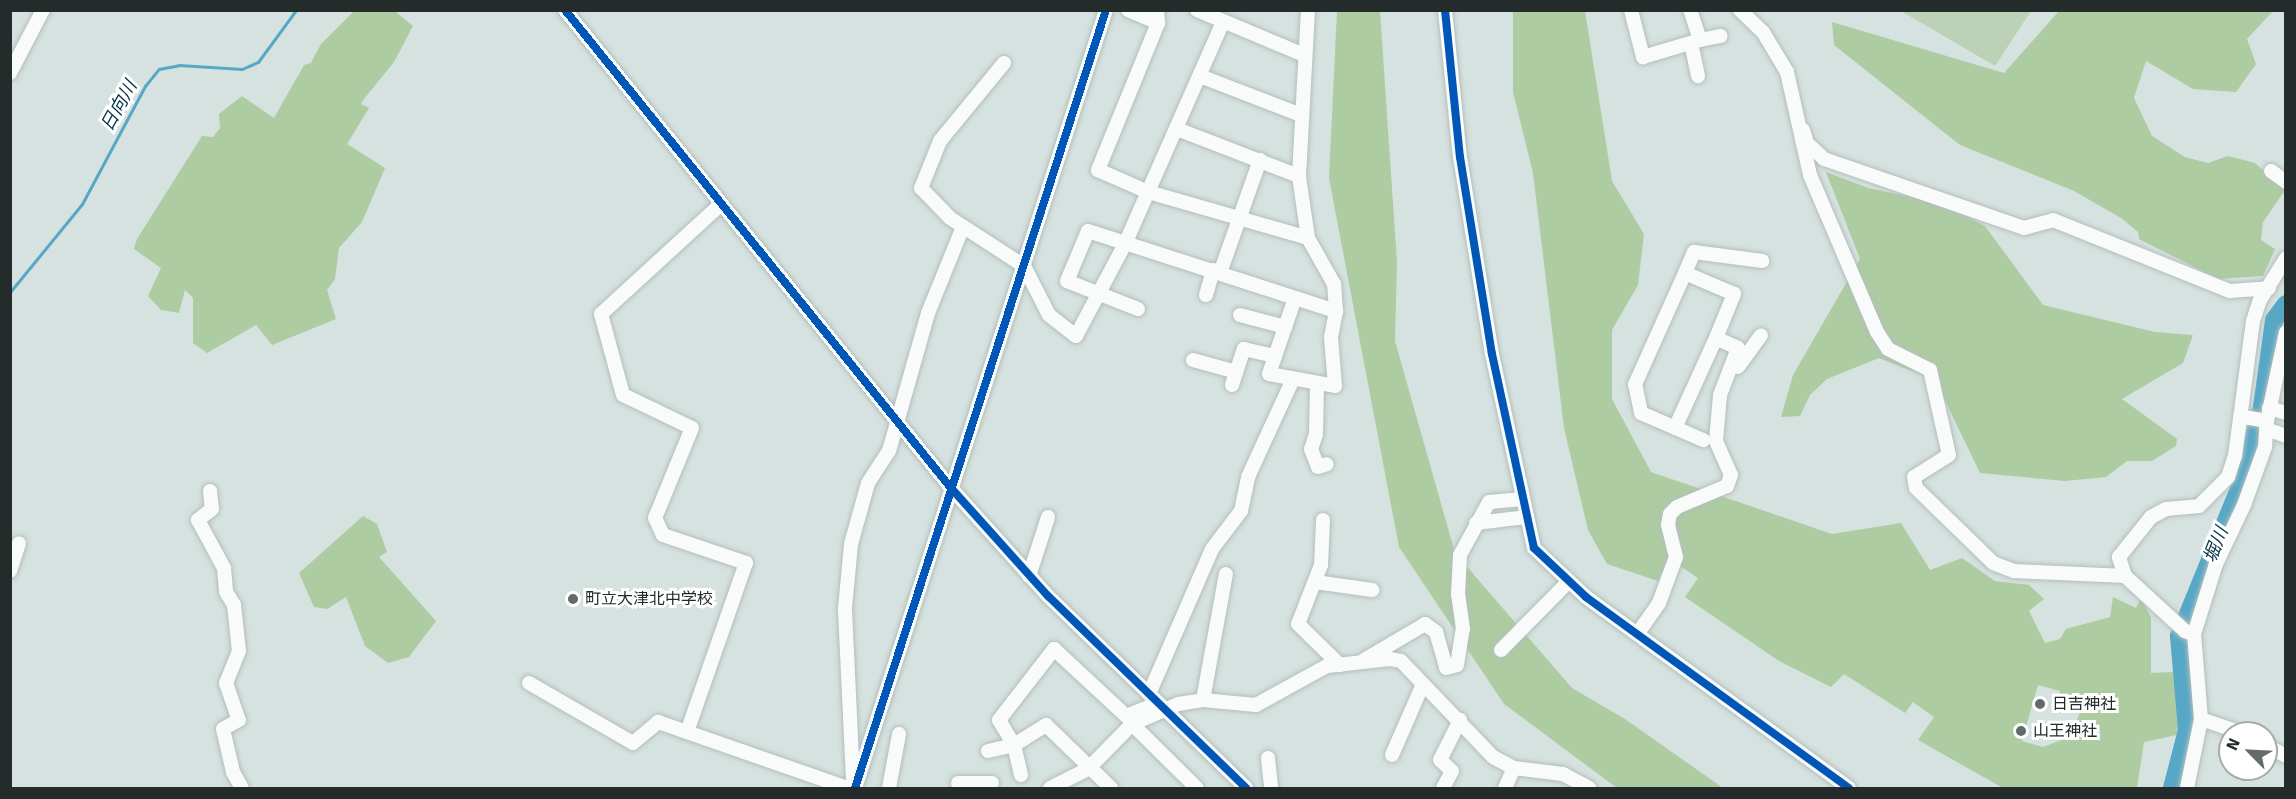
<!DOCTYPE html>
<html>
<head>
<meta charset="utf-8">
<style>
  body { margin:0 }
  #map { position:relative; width:2296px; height:799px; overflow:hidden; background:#d5e2e0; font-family:Signika,"Noto Sans JP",sans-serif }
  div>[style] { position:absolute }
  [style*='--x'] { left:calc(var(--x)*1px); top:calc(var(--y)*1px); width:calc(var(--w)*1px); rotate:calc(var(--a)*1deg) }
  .green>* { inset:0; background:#bcd2b7 }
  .forest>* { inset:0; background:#adcca2 }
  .stream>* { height:3px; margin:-1.5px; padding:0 1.5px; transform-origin:1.5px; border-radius:1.5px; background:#57a8c6 }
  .river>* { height:18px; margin:-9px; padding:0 9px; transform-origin:9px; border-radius:9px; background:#57a8c6 }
  .roads { filter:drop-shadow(0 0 2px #b4bebc) drop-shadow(0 0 2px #b4bebc) }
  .minor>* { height:14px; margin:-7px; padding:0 7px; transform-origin:7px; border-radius:7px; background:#f9fbfa }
  .cycleway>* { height:8px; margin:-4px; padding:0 4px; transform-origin:4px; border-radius:4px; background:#0057b8 }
  .dots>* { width:16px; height:16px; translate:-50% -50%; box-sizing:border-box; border:3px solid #fff; border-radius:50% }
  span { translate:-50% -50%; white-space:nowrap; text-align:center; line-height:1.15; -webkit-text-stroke:6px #fff; paint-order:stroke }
  .poi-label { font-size:16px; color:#232c2b }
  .left { translate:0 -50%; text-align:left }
  .water-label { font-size:18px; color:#033245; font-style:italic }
  .frame { position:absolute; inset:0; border:12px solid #232c2b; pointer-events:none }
  .north { position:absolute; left:2218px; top:721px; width:60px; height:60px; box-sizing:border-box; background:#fff; border:2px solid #a7abaa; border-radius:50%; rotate:294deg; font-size:16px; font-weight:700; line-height:24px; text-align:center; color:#232c2b }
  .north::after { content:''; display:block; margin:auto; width:21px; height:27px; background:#616c6a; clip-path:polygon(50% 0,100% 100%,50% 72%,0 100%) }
</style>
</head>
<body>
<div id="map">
  <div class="green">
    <i style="clip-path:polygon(1901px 11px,2031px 11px,1995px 66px)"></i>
  </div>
  <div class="forest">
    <i style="clip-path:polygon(355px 10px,395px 11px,413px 26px,394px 62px,364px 99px,361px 104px,369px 108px,347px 144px,385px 168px,362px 222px,339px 248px,335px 279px,327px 290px,336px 319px,272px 345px,256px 325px,207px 353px,193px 343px,193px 298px,185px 290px,179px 313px,161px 310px,148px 296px,161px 268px,134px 249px,137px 239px,202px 136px,213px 137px,220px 128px,219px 114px,242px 96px,274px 118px,304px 65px,311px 63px,321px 44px)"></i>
    <i style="clip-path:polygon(1337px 11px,1380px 11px,1397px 262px,1395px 341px,1455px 553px,1572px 688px,1625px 719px,1723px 788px,1617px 788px,1504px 704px,1399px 547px,1329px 178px)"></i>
    <i style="clip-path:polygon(evenodd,1513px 11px,1585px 11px,1612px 181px,1644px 234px,1638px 285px,1612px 330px,1612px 399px,1651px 472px,1832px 534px,1901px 523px,1930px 570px,1962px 558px,1995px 581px,2029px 585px,2044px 599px,2029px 611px,2045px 643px,2060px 639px,2066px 629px,2110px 617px,2113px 597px,2136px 608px,2141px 598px,2151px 617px,2151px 673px,2173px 672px,2180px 703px,2177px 735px,2144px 742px,2137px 788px,2003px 788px,1918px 740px,1934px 717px,1913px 702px,1905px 713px,1844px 674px,1831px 687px,1779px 661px,1685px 597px,1698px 578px,1668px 558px,1658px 581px,1607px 564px,1588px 530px,1564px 428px,1533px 173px,1513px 92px,1513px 11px,2038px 685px,2060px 691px,2058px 701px,2081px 708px,2072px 736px,2043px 747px,2022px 741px,2038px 685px)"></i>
    <i style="clip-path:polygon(2059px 11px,2273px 11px,2247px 39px,2256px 64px,2236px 92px,2193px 89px,2146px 61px,2134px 98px,2152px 136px,2185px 157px,2208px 163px,2228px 156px,2255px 163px,2285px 190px,2263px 222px,2261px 240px,2275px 249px,2263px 276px,2218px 279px,2139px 239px,2138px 232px,2121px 218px,2074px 191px,1960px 145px,1834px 45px,1832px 22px,2004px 73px)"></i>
    <i style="clip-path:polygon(1826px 172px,1868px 188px,1940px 203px,1985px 226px,2043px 305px,2155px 332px,2193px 335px,2183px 363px,2122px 399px,2177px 439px,2176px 446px,2152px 461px,2127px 461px,2106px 477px,2065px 481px,1980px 473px,1935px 380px,1879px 358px,1827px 379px,1810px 395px,1800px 416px,1781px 417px,1793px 375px,1860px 259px)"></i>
    <i style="clip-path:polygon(363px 516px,377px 524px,387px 552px,379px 557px,436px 621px,409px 657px,388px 663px,365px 646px,346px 597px,327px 609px,314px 607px,299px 573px)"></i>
  </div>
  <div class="stream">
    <i style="--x:10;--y:292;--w:114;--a:-50.7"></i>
    <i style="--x:82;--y:204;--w:134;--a:-61.9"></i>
    <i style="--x:145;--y:86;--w:22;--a:-51"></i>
    <i style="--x:159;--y:69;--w:20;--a:-11"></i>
    <i style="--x:179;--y:65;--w:63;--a:3.6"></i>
    <i style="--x:242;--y:69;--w:17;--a:-24"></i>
    <i style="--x:258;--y:62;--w:64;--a:-53.8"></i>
  </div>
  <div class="river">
    <i style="--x:2172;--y:788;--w:60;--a:-75.5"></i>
    <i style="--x:2187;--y:730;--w:94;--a:-94.9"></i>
    <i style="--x:2179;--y:636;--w:164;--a:-67.8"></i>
    <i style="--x:2241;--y:484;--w:80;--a:-74.7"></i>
    <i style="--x:2262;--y:407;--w:88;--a:-82.1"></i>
    <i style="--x:2274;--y:320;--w:20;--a:-53"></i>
  </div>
  <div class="roads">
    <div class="minor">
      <i style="--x:565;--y:10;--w:614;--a:51.08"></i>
      <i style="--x:951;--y:488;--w:145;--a:48.1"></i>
      <i style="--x:1048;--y:596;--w:276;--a:44.1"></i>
      <i style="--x:1128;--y:10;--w:33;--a:23"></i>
      <i style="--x:1158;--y:23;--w:13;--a:-94"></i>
      <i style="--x:1197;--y:10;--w:116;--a:22.8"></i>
      <i style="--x:1445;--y:10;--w:148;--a:84.2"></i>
      <i style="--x:1460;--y:157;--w:200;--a:80.8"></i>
      <i style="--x:1492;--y:354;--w:198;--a:77.8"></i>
      <i style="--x:1534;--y:548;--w:71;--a:43.3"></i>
      <i style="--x:1586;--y:597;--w:325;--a:36"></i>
      <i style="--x:1631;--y:10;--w:49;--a:75.7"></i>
      <i style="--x:1643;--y:57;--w:59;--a:-16.6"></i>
      <i style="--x:1700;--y:40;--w:32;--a:-108"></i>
      <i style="--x:1740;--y:10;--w:32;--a:44"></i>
      <i style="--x:1763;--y:32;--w:47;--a:59"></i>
      <i style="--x:1787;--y:72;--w:106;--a:77.4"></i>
      <i style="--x:1810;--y:175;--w:171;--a:66.9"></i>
      <i style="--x:1877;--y:332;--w:20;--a:57"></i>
      <i style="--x:1888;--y:349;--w:47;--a:26.6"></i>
      <i style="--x:1930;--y:370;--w:87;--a:77.4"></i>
      <i style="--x:1949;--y:455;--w:41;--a:147.8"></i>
      <i style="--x:1914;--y:477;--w:11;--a:80"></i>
      <i style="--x:1916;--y:488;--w:107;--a:44.2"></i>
      <i style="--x:1993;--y:563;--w:22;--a:21"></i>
      <i style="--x:2014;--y:571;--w:111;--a:2.6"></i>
      <i style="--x:1158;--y:23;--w:159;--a:112.2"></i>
      <i style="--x:1098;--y:170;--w:55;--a:23.7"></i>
      <i style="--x:1148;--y:192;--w:166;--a:16"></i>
      <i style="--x:1700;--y:40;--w:21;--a:-11"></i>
      <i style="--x:1691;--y:43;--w:34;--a:78"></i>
      <i style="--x:1004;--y:63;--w:101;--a:129.4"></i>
      <i style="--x:940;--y:141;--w:51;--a:112"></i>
      <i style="--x:921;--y:188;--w:42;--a:46"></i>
      <i style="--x:950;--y:218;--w:88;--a:33"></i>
      <i style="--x:1024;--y:266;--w:55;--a:63"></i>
      <i style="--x:1049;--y:315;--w:34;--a:38"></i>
      <i style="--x:1076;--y:336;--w:104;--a:-62"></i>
      <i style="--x:1125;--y:244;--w:243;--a:-66.2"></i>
      <i style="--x:10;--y:73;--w:71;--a:-62.4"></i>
      <i style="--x:1200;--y:76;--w:108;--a:21.1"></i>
      <i style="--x:1177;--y:129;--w:131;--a:21.1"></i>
      <i style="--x:1803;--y:130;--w:14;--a:73"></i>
      <i style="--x:1807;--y:143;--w:23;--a:43"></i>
      <i style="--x:1824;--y:159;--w:212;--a:19"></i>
      <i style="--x:2024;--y:228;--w:30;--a:-15"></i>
      <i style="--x:2053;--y:220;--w:191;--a:21.9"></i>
      <i style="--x:2230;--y:291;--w:39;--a:-4"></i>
      <i style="--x:2271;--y:171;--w:19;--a:36"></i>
      <i style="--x:1220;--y:273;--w:120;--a:-70.5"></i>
      <i style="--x:1685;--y:273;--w:23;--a:-67"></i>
      <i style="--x:1694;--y:252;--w:69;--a:7.5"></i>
      <i style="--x:1206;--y:295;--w:26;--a:-74"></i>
      <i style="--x:1295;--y:298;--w:80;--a:108.9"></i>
      <i style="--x:1269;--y:374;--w:67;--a:10.3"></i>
      <i style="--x:1335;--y:386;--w:49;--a:-94.7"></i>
      <i style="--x:1331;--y:337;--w:26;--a:-79"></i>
      <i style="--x:1336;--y:311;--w:27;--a:-94"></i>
      <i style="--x:1334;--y:284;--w:53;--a:-119.5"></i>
      <i style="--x:1308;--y:238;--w:63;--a:-98.3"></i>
      <i style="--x:1299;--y:176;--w:166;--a:-86.9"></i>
      <i style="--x:1138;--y:309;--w:76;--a:-158.5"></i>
      <i style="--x:1067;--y:281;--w:54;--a:-67.2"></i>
      <i style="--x:1088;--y:231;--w:261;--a:17.9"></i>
      <i style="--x:1240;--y:315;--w:47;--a:14.9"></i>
      <i style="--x:1193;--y:360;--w:45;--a:15.6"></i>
      <i style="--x:1738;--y:367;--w:39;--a:-54"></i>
      <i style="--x:1317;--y:383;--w:51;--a:91.1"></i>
      <i style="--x:1316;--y:434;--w:16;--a:108"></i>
      <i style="--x:1311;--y:449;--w:19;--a:69"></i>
      <i style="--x:1318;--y:467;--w:9;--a:-18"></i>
      <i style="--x:1232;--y:385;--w:38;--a:-72"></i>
      <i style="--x:1244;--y:349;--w:32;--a:13"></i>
      <i style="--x:2269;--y:408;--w:18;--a:16"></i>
      <i style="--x:2267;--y:421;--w:91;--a:-77.9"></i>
      <i style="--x:1675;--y:428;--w:99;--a:-65.5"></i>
      <i style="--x:2266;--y:429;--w:21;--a:19"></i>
      <i style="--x:210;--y:491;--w:18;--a:84"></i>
      <i style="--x:212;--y:509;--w:18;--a:142"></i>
      <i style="--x:198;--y:520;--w:55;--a:61.6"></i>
      <i style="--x:224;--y:568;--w:24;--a:85"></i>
      <i style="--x:226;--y:592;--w:15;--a:58"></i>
      <i style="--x:234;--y:605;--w:46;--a:83.8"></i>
      <i style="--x:239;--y:651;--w:35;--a:112"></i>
      <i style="--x:226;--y:683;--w:39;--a:71"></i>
      <i style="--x:239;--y:720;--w:18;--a:151"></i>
      <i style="--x:223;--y:729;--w:44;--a:76.9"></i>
      <i style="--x:233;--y:772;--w:18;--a:61"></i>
      <i style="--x:1323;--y:520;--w:45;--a:92.5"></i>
      <i style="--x:1321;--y:565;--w:63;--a:111.3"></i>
      <i style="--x:1298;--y:624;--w:59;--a:44.3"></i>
      <i style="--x:1476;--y:523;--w:50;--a:-6.8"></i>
      <i style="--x:10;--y:571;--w:29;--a:-72"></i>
      <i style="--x:1029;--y:576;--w:62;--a:-72.1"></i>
      <i style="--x:1315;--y:582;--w:58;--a:8"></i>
      <i style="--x:1638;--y:633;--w:37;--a:-55"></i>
      <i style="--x:1659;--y:603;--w:49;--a:-69.7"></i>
      <i style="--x:1676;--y:557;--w:33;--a:-104"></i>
      <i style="--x:1668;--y:525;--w:11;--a:-80"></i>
      <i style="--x:1670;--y:514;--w:10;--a:-45"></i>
      <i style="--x:1677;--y:507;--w:54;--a:-22.8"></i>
      <i style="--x:1727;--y:486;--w:12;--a:-70"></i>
      <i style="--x:1731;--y:475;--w:37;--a:-114"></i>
      <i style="--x:1716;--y:441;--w:46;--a:-85"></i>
      <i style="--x:1720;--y:395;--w:50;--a:-69"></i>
      <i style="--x:1738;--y:348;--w:24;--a:-156"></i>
      <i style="--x:1716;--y:338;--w:48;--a:-67.8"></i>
      <i style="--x:1734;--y:294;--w:53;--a:-156.8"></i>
      <i style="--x:1685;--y:273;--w:122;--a:114.2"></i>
      <i style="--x:1635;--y:384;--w:30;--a:78"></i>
      <i style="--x:1641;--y:413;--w:68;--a:23.5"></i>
      <i style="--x:2194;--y:634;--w:9;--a:-162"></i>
      <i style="--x:2185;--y:631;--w:81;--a:-137.5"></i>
      <i style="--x:2125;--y:576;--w:20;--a:-108"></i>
      <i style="--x:2119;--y:557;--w:51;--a:-51.3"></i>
      <i style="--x:2151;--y:517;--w:17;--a:-28"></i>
      <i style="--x:2166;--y:509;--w:33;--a:-5"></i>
      <i style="--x:2199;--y:506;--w:41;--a:-45"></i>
      <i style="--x:2228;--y:477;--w:22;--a:-72"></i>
      <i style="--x:2235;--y:456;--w:136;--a:-82.4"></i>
      <i style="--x:2253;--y:321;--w:22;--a:-72"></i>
      <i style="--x:2260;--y:300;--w:49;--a:-58.2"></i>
      <i style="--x:1501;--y:650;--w:95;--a:-45.4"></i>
      <i style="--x:1364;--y:660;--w:71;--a:-30.5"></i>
      <i style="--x:1425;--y:624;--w:14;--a:36"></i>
      <i style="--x:1436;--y:632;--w:37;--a:74"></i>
      <i style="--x:1446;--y:668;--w:11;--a:-15"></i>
      <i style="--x:1457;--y:665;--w:36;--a:-81"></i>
      <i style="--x:1463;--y:629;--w:34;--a:-98"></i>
      <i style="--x:1458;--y:595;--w:40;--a:-87.1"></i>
      <i style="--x:1460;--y:555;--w:60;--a:-61.3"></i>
      <i style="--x:1489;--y:502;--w:34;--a:-5"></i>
      <i style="--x:529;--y:683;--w:120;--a:30"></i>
      <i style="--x:633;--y:743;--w:33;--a:-40"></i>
      <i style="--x:658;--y:722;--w:200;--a:19.2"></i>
      <i style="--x:1149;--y:694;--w:158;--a:-66.5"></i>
      <i style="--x:1212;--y:549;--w:48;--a:-52.7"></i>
      <i style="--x:1241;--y:511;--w:35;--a:-78"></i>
      <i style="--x:1248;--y:477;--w:108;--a:-65.3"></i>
      <i style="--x:1203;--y:700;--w:128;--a:-79.7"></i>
      <i style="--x:2201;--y:719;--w:43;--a:18.9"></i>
      <i style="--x:1132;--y:724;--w:91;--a:44.6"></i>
      <i style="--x:687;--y:732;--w:179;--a:-70.8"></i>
      <i style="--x:746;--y:563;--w:88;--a:-161.4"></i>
      <i style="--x:663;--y:535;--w:19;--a:-115"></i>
      <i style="--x:655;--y:518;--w:97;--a:-67.7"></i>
      <i style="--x:692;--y:428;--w:76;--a:-154.4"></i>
      <i style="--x:623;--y:395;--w:84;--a:-105.2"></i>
      <i style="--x:601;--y:314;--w:161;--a:-42.5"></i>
      <i style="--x:2266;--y:745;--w:23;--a:29"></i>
      <i style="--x:988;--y:751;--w:27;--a:-13"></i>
      <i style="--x:1014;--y:745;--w:38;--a:-32"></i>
      <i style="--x:1046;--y:725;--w:91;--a:44.1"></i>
      <i style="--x:1392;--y:755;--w:77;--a:-66.4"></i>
      <i style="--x:1268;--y:758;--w:30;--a:84"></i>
      <i style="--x:1021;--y:775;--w:31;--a:-103"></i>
      <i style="--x:1014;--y:745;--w:29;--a:-121"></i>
      <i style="--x:999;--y:720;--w:90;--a:-52.2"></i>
      <i style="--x:1054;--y:649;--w:98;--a:42.9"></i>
      <i style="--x:1126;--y:716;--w:35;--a:-22"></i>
      <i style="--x:853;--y:780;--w:172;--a:-92.7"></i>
      <i style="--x:845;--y:608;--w:64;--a:-84.6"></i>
      <i style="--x:851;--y:544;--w:63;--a:-74.4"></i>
      <i style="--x:868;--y:483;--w:38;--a:-57"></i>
      <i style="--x:889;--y:451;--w:143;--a:-74.2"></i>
      <i style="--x:928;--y:313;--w:93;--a:-67.9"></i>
      <i style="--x:958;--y:783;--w:34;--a:0"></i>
      <i style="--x:855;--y:788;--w:817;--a:-72.12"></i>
      <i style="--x:889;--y:788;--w:55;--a:-79.5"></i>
      <i style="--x:1050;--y:788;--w:42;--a:-26.6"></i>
      <i style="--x:1088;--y:769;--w:63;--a:-45.6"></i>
      <i style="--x:1132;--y:724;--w:50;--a:-23.5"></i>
      <i style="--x:1178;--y:704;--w:25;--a:-9"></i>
      <i style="--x:1203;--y:700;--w:53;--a:5.4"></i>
      <i style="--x:1256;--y:705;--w:81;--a:-28.8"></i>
      <i style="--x:1327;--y:666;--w:63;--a:-6.3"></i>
      <i style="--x:1390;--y:659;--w:11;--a:10"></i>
      <i style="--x:1401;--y:661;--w:133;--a:46.2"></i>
      <i style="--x:1493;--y:757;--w:24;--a:28"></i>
      <i style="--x:1514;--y:768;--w:49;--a:7"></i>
      <i style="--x:1563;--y:774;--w:30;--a:28"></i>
      <i style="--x:1443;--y:788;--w:19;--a:-62"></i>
      <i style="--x:1452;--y:771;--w:16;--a:-137"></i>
      <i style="--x:1440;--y:760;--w:45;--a:-63.4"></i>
      <i style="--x:1505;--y:788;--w:22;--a:-66"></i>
      <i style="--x:2187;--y:788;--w:70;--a:-78.5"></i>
      <i style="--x:2201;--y:719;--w:85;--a:-94.7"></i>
      <i style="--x:2194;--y:634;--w:73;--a:-72.6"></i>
      <i style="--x:2216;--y:564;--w:65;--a:-64.6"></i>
      <i style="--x:2244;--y:505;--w:62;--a:-70.1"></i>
      <i style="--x:2265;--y:447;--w:26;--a:-86"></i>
      <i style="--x:2267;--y:421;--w:27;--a:-170"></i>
    </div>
  </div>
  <div class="cycleway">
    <i style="--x:565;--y:10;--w:614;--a:51.08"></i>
    <i style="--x:951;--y:488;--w:145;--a:48.1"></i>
    <i style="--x:1048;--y:596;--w:276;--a:44.1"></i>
    <i style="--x:1445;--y:10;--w:148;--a:84.2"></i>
    <i style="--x:1460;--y:157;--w:200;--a:80.8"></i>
    <i style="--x:1492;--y:354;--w:198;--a:77.8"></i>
    <i style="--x:1534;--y:548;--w:71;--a:43.3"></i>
    <i style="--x:1586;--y:597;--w:325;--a:36"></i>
    <i style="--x:855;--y:788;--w:817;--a:-72.12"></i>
  </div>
  <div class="dots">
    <i style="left:573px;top:599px;background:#616c6a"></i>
    <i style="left:2040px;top:704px;background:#616c6a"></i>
    <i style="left:2021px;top:731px;background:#616c6a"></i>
  </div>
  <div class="poi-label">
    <span class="left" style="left:585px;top:599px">町立大津北中学校</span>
    <span class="left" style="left:2052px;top:704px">日吉神社</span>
    <span class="left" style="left:2033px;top:731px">山王神社</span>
  </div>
  <div class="water-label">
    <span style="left:119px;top:106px;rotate:-61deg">日向川</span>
    <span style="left:2216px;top:545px;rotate:-68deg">堀川</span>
  </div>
  <div class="frame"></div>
  <div class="north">N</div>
</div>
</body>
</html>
